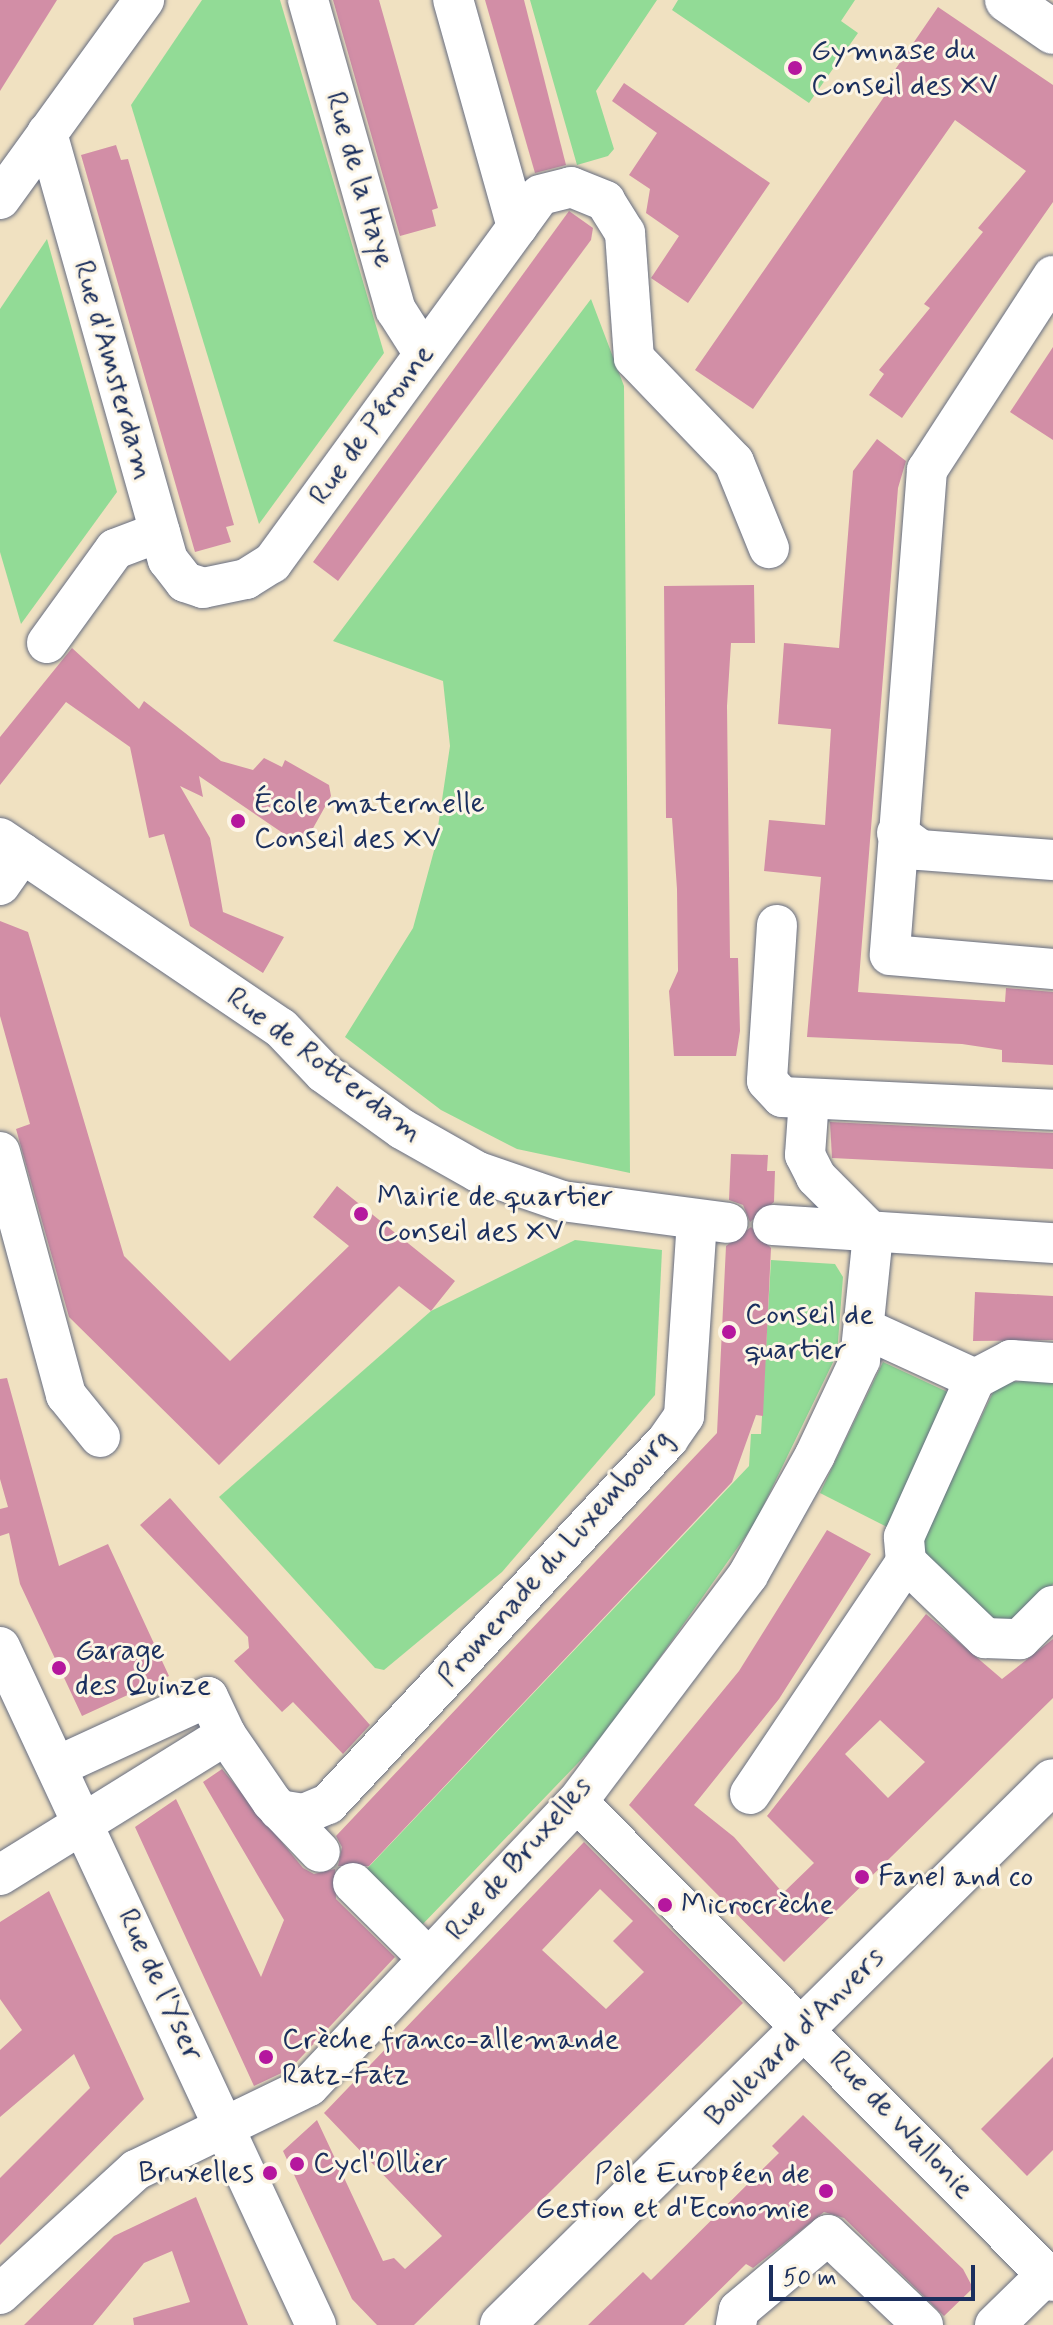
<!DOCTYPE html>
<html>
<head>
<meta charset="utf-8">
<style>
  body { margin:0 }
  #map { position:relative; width:1053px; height:2325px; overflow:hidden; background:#f0e1c1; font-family:Mynerve,sans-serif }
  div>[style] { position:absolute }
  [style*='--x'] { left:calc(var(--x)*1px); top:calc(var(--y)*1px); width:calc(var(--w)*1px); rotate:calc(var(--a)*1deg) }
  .green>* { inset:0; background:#92db96 }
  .building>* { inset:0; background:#d28ea6 }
  .roads { filter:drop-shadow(0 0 2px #666d81) drop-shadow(0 0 2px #666d81) }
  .minor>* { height:40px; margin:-20px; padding:0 20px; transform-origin:20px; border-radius:20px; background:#fff }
  .major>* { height:44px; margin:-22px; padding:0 22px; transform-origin:22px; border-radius:22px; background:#fff }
  .dots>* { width:22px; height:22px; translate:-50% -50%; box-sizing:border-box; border:4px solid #fcf5e5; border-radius:50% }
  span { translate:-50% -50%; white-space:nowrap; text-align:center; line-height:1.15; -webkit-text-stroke:6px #fcf5e5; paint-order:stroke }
  .poi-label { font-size:30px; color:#1b2f5e }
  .left { translate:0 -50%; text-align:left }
  .right { translate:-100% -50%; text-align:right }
  .street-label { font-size:30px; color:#1b2f5e }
  .scale { position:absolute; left:769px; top:2265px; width:206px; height:36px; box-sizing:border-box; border:4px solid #1b2f5e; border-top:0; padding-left:10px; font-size:24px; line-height:28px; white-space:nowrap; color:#1b2f5e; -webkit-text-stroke:6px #fcf5e5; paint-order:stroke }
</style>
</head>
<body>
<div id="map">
  <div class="green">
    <i style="clip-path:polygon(202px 0,280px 0,384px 353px,259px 524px,131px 105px)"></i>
    <i style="clip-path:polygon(530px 0,657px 0,596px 91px,614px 149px,608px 156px,577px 165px)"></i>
    <i style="clip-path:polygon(678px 0,855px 0,841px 21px,858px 33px,809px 103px,672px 10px)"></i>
    <i style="clip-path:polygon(47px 239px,117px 492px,21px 624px,0 552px,0 309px)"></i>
    <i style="clip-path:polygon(591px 299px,624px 386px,630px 1173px,517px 1149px,441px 1110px,345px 1037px,413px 928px,435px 847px,450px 746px,443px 681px,333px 641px)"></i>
    <i style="clip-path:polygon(575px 1240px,662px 1250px,655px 1395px,502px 1572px,384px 1670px,375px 1668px,219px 1497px,431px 1311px)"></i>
    <i style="clip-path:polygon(771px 1260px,835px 1264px,843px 1277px,837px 1354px,755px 1523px,605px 1735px,419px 1928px,362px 1874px,749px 1466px,751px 1434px,761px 1434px)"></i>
    <i style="clip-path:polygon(883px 1362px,954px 1395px,889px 1528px,820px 1493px)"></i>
    <i style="clip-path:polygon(1053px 1377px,1053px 1584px,1012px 1625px,998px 1627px,925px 1559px,923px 1540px,997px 1384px)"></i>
  </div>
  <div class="building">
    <i style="clip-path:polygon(0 0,57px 0,0 91px)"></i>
    <i style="clip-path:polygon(333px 0,379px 0,438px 208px,432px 210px,436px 226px,400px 236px)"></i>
    <i style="clip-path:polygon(485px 0,524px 0,566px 165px,535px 173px)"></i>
    <i style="clip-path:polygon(938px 7px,1053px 85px,1053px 202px,902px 418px,869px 395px,884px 374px,879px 370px,930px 308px,924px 304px,983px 232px,978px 228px,1026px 171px,955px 120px,753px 409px,695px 370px,895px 81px,890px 77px)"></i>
    <i style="clip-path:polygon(624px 83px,770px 183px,688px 303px,651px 278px,679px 236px,646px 213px,650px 189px,629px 175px,657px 133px,612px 101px)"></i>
    <i style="clip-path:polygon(116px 145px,121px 160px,128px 159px,234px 525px,226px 527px,231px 542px,195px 552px,81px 155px)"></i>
    <i style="clip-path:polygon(569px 211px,593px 228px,591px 240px,338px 581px,313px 562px)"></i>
    <i style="clip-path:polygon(1053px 347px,1053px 440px,1010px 412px)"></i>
    <i style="clip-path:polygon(877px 439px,906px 461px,898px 488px,858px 992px,1005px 1002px,1006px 988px,1053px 992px,1053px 1065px,1002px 1062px,1002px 1050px,962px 1044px,807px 1037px,821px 877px,764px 871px,769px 820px,825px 825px,831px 729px,778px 724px,784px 643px,839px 648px,853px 471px)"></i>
    <i style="clip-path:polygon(754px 585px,755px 643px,731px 643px,727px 706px,730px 958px,738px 958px,740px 1031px,736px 1056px,674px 1056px,669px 991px,678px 971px,677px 889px,672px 818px,666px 818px,664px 586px)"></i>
    <i style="clip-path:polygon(72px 648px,139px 709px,144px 701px,221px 761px,253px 770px,264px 758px,282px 767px,285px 760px,329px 785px,331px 796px,307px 839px,299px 835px,296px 842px,199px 776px,203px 797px,180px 786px,210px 838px,223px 912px,284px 937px,263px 973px,190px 926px,164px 834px,149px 838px,130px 747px,66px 702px,0 785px,0 737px)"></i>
    <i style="clip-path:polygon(0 921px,28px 932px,124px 1256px,230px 1361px,349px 1246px,313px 1217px,337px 1186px,455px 1281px,431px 1311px,399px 1286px,219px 1465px,69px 1317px,16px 1129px,30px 1124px,0 1016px)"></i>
    <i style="clip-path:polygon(830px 1122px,1053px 1133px,1053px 1169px,832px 1158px)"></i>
    <i style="clip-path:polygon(731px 1154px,768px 1155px,767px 1171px,775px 1171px,774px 1202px,750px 1222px,743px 1205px,729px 1200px)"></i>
    <i style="clip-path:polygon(751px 1227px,771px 1248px,763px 1416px,756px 1415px,732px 1482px,369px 1866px,338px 1866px,342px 1847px,336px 1836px,717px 1433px,726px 1246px)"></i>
    <i style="clip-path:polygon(975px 1292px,1053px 1296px,1053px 1340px,973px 1341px)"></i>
    <i style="clip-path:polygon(7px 1378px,59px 1566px,108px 1544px,169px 1676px,82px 1716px,20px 1584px,9px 1533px,0 1536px,0 1509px,8px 1507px,0 1479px,0 1379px)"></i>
    <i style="clip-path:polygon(170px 1498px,370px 1725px,343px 1754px,293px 1702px,282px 1712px,259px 1688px,234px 1661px,249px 1648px,248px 1637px,140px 1525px)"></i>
    <i style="clip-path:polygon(evenodd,827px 1530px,871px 1554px,779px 1699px,694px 1805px,734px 1837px,783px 1893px,814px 1863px,767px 1816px,926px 1614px,1002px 1679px,1053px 1639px,1053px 1698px,784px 1962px,629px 1805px,739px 1671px,827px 1530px,880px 1720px,925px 1762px,888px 1798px,845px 1754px,880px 1720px)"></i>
    <i style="clip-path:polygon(222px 1769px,303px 1868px,314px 1874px,335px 1869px,336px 1899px,395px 1957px,290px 2069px,254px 2086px,135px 1827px,176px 1799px,261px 1977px,284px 1920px,203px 1782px)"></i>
    <i style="clip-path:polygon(evenodd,584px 1842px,743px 2003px,414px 2325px,377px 2325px,352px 2299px,283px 2151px,317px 2120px,383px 2261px,394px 2258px,405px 2269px,442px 2236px,324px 2113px,584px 1842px,600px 1889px,633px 1921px,613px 1941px,644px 1972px,606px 2009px,542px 1950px,600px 1889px)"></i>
    <i style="clip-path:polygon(49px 1891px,144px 2099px,0 2245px,0 2178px,90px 2088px,74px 2054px,0 2117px,0 2050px,22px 2030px,0 1999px,0 1922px)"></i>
    <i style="clip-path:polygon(1053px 2057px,1053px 2150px,1027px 2176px,981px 2129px)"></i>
    <i style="clip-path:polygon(803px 2115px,963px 2269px,973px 2288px,944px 2316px,844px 2218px,824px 2212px,753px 2268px,746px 2264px,684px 2325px,588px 2325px,643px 2272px,651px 2280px,779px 2153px,772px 2146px)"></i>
    <i style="clip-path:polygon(196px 2197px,248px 2325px,134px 2325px,133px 2318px,190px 2302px,172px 2251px,144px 2263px,93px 2325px,24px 2325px,114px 2236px)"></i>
  </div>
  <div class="roads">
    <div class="minor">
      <i style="--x:308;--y:0;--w:322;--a:74.2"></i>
      <i style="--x:396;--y:310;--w:52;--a:57.5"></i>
      <i style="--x:47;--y:133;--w:444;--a:74.2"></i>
      <i style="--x:168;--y:560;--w:28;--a:52"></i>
      <i style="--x:185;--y:582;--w:19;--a:18"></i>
      <i style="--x:203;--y:588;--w:44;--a:-11.8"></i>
      <i style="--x:246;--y:579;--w:31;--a:-32"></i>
      <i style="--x:272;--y:563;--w:416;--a:-53.9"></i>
      <i style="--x:517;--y:227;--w:236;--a:-105.7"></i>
      <i style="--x:0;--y:199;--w:246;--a:-54.1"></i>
      <i style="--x:517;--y:227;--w:39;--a:-54"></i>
      <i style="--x:540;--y:195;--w:32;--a:-14"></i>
      <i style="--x:571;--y:187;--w:37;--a:22"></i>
      <i style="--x:605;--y:201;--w:38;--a:58"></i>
      <i style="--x:625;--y:233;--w:125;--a:85.9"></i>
      <i style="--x:634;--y:358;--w:144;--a:46.1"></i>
      <i style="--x:734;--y:462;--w:93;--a:67.9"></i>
      <i style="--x:1053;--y:276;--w:231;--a:123"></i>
      <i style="--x:927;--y:470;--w:486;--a:94.4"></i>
      <i style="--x:890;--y:955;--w:164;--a:4.9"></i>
      <i style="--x:47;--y:643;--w:116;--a:-54.1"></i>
      <i style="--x:115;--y:549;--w:48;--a:-20.7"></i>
      <i style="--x:897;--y:833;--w:29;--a:36"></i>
      <i style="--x:920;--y:850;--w:133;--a:4.3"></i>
      <i style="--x:0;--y:838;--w:339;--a:34.1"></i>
      <i style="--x:281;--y:1028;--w:62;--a:46.3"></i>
      <i style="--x:324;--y:1073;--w:96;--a:35.7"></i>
      <i style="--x:402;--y:1129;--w:87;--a:29.5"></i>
      <i style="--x:478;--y:1172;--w:89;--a:19"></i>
      <i style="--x:562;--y:1201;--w:167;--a:7.5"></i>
      <i style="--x:0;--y:885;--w:39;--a:-55"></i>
      <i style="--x:777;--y:925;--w:156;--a:93.7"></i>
      <i style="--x:767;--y:1081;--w:22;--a:47"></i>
      <i style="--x:782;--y:1097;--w:271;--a:2.7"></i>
      <i style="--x:809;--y:1099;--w:56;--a:94.1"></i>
      <i style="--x:805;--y:1155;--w:25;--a:63"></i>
      <i style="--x:816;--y:1177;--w:81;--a:45"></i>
      <i style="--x:0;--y:1152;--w:252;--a:74.8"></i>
      <i style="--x:66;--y:1395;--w:54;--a:51"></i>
      <i style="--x:773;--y:1225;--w:281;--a:3.7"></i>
      <i style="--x:975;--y:1379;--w:41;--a:-27.8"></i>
      <i style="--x:1011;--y:1360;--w:42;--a:4.1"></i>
      <i style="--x:906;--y:1562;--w:110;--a:43.9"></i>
      <i style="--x:985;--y:1638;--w:35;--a:2"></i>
      <i style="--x:1020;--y:1639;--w:47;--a:-45"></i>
      <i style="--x:0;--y:1647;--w:748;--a:65.01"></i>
      <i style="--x:226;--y:1735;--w:81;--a:55.5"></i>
      <i style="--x:272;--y:1802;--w:69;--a:46.2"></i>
      <i style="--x:750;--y:1794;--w:280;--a:-56.1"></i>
      <i style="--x:906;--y:1562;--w:25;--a:-95"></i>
      <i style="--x:904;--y:1537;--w:173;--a:-65.8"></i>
      <i style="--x:975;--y:1379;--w:118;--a:-155.4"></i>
      <i style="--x:577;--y:1802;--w:675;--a:45.18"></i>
      <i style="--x:279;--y:1810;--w:25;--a:9"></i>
      <i style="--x:304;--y:1814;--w:26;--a:-23"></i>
      <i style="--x:328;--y:1804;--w:499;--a:-47"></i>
      <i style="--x:668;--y:1439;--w:28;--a:-55"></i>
      <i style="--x:684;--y:1416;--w:194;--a:-86.2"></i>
      <i style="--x:0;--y:1875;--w:266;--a:-31.8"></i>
      <i style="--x:226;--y:1735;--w:42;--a:-115.3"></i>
      <i style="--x:208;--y:1697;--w:167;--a:155.3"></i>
      <i style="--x:353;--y:1883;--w:96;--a:45"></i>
      <i style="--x:0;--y:2294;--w:184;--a:-42.4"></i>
      <i style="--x:136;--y:2170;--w:192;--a:-25.9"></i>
      <i style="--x:309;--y:2086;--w:390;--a:-46.7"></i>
      <i style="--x:577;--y:1802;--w:284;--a:-53"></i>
      <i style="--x:748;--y:1575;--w:137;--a:-60.8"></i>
      <i style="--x:815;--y:1455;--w:105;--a:-64.7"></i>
      <i style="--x:860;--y:1360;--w:127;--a:-84.1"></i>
      <i style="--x:736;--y:2325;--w:15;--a:-79"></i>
      <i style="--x:739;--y:2310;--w:116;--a:-40.1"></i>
      <i style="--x:828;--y:2235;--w:131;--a:43.5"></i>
      <i style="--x:995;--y:2325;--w:73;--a:-44.4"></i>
    </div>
    <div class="major">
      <i style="--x:1007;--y:0;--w:56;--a:34.8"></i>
      <i style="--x:502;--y:2325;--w:774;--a:-44.63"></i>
    </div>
  </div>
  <div class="dots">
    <i style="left:795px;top:68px;background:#b5179e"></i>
    <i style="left:238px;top:821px;background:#b5179e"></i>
    <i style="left:361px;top:1214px;background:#b5179e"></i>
    <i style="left:729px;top:1332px;background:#b5179e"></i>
    <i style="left:59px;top:1668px;background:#b5179e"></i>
    <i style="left:862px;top:1877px;background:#b5179e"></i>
    <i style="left:665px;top:1905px;background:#b5179e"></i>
    <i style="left:266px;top:2057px;background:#b5179e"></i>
    <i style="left:297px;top:2164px;background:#b5179e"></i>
    <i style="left:270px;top:2173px;background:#b5179e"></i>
    <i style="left:826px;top:2191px;background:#b5179e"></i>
  </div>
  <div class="poi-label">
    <span class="left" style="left:811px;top:68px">Gymnase du<br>Conseil des XV</span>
    <span class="left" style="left:254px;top:821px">École maternelle<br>Conseil des XV</span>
    <span class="left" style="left:377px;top:1214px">Mairie de quartier<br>Conseil des XV</span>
    <span class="left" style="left:745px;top:1332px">Conseil de<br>quartier</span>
    <span class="left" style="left:75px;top:1668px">Garage<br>des Quinze</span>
    <span class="left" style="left:878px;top:1877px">Fanel and co</span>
    <span class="left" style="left:681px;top:1905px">Microcrèche</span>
    <span class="left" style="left:282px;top:2057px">Crèche franco-allemande<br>Ratz-Fatz</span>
    <span class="left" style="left:313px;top:2164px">Cycl'Ollier</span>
    <span class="right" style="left:254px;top:2173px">Bruxelles</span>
    <span class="right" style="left:810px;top:2191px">Pôle Européen de<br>Gestion et d'Economie</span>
  </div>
  <div class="street-label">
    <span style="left:359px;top:180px;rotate:74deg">Rue de la Haye</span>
    <span style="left:113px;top:370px;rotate:74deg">Rue d'Amsterdam</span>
    <span style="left:372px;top:425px;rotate:-54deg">Rue de Péronne</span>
    <span style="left:324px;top:1065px;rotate:37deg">Rue de Rotterdam</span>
    <span style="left:555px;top:1558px;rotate:-48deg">Promenade du Luxembourg</span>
    <span style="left:519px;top:1859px;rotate:-49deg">Rue de Bruxelles</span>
    <span style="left:160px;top:1985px;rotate:65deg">Rue de l'Yser</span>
    <span style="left:795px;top:2037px;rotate:-45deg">Boulevard d'Anvers</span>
    <span style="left:901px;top:2125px;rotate:46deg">Rue de Wallonie</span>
  </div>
  <div class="scale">50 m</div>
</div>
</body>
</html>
